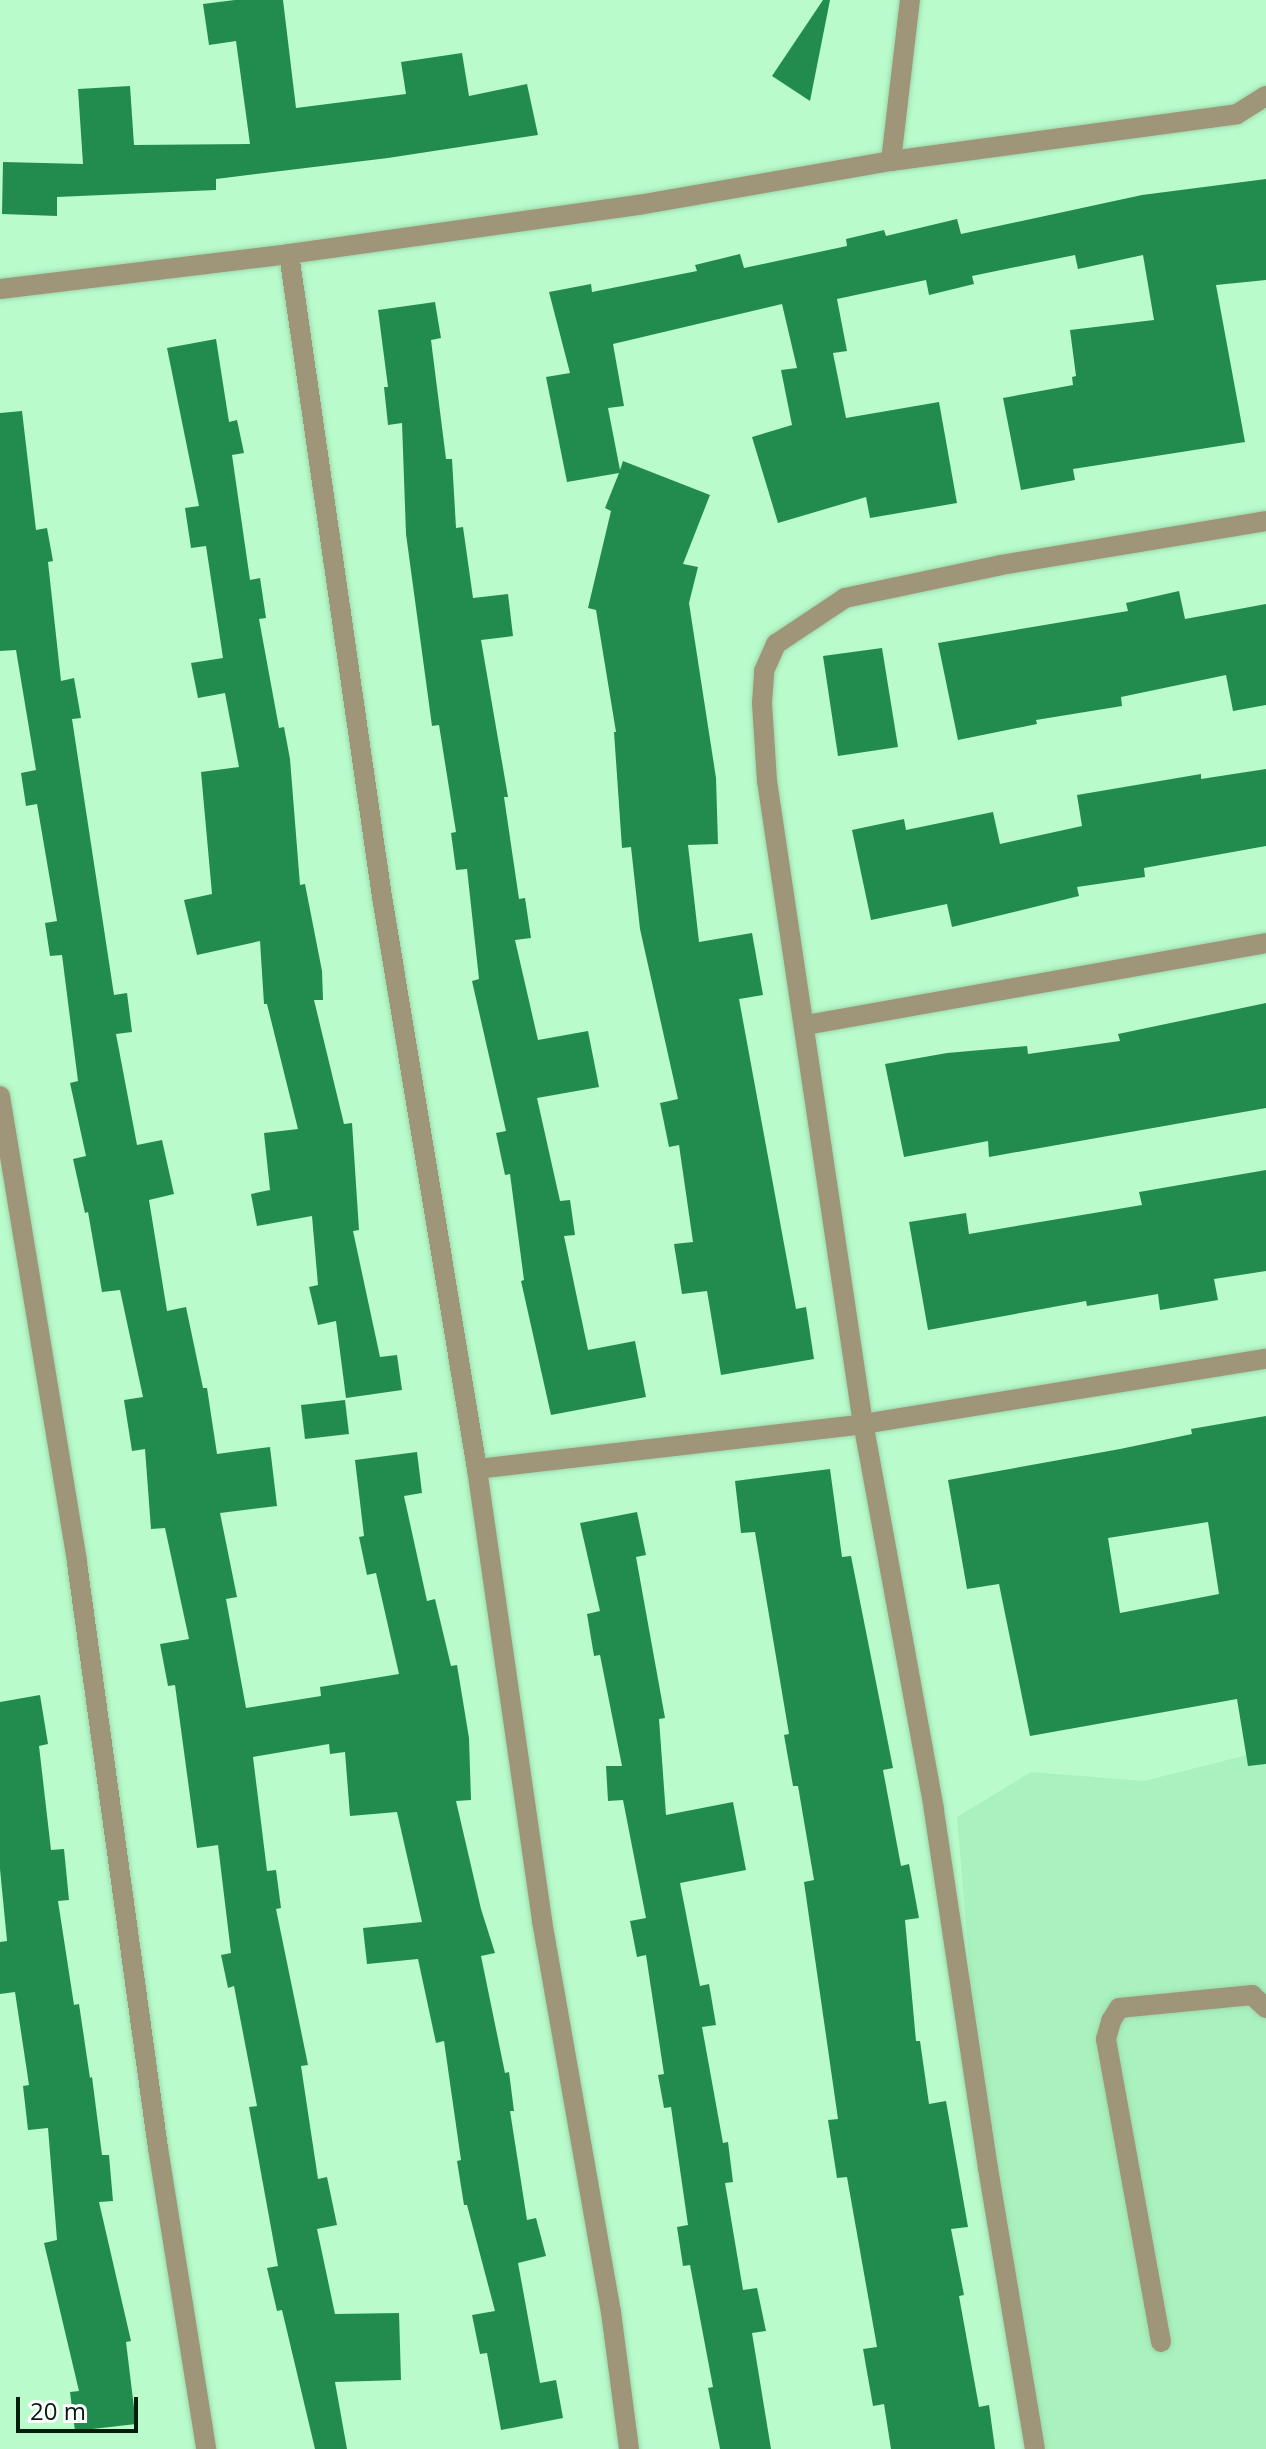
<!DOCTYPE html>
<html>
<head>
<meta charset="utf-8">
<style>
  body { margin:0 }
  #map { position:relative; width:1266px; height:2449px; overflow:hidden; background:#b9fbcb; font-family:"Open Sans",sans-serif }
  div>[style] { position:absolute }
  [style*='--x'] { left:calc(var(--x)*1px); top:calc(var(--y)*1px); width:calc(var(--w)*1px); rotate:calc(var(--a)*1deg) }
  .built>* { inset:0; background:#a9f1bd }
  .building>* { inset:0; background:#228c4e }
  .roads { filter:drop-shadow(0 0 2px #9cd8ad) drop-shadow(0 0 2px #9cd8ad) }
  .minor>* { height:20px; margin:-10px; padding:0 10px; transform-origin:10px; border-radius:10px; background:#9f9679 }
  span { translate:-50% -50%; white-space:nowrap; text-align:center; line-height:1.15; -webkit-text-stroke:8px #fff; paint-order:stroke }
  .scale { position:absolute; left:16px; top:2397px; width:122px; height:36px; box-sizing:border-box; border:4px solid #041e0d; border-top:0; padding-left:10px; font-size:24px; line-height:28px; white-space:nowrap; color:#041e0d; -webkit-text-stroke:6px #fff; paint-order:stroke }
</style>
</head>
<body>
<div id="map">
  <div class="built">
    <i style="clip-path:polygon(1263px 1751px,1266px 1752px,1266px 2449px,1046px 2449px,1014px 2281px,970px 1974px,957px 1817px,1031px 1772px,1144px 1781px)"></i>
  </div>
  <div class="building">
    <i style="clip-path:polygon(235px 0,283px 0,296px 108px,406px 94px,401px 62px,462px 53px,469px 96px,527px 84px,538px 135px,388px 158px,216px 179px,216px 190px,57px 197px,57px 216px,2px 214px,3px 162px,83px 164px,78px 89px,130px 86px,134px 145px,250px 144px,236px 41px,209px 45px,203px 4px)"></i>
    <i style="clip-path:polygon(823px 0,830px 0,810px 101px,772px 76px)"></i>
    <i style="clip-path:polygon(1266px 179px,1266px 280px,1216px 285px,1245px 442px,1073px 469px,1075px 480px,1021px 490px,1003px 398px,1073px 385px,1072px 377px,1076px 376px,1070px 330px,1154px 320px,1143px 255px,1078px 269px,1075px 255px,972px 276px,974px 284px,929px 295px,926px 280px,837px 299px,847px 351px,833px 353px,846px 418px,939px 402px,957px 503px,870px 518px,866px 497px,778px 523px,752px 437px,792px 425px,781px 370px,797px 368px,782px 304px,613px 344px,624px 406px,608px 408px,620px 470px,623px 461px,710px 495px,683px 564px,698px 567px,689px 603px,716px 778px,718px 844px,688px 845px,699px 942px,752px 933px,763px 995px,739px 999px,796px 1309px,806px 1307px,814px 1359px,721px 1375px,707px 1291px,682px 1294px,674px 1244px,693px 1242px,679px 1145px,669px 1147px,660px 1103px,678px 1099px,640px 929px,631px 847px,622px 848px,614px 732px,616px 732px,596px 610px,588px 608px,611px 511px,605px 508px,619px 473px,567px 482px,546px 377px,570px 373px,549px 292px,591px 284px,592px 292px,697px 271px,695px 265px,740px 254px,744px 268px,847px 246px,846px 239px,884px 230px,886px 236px,957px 219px,961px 234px,1142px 195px)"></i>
    <i style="clip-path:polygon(435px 302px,441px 338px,431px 340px,446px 459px,452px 459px,456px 528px,463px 527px,473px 598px,508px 594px,513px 636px,481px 640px,508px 797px,504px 797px,519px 899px,525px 898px,531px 938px,515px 940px,538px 1040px,588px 1031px,599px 1087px,537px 1098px,560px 1201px,570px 1200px,575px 1235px,564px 1236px,588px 1350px,635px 1341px,646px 1397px,551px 1415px,521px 1281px,524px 1280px,510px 1174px,505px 1175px,496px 1133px,506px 1131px,472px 981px,479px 979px,467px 869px,456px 870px,451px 833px,456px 832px,439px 725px,432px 726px,406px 534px,402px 423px,388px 425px,384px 387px,388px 387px,378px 310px)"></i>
    <i style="clip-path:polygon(216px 339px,229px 422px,237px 420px,244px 453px,232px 455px,250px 580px,260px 578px,266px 618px,259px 619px,279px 728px,284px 727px,290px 759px,300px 885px,305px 884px,322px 971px,323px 1000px,314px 1000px,344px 1124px,352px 1123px,359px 1230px,353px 1231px,380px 1357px,397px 1355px,402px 1390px,346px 1398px,336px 1321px,318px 1325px,309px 1287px,318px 1285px,312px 1216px,257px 1226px,251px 1194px,270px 1190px,264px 1133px,298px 1129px,267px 1004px,264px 1004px,260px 941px,197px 955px,184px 900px,212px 894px,201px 772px,239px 767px,225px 693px,198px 698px,191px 663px,223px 658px,206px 546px,191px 548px,185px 508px,199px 506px,167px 348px)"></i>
    <i style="clip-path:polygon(22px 411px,36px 530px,47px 528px,53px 561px,48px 562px,61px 681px,74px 678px,81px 718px,72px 719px,114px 995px,127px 993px,132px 1032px,116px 1034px,137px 1145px,162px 1140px,174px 1194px,149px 1200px,167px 1311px,186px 1307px,203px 1388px,207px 1388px,217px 1454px,270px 1447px,277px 1506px,220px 1513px,237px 1597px,226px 1599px,246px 1708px,321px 1696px,320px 1687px,399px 1674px,376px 1573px,367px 1575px,359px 1537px,364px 1536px,355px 1460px,417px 1452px,422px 1493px,404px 1496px,427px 1601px,435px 1599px,451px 1666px,457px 1665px,469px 1738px,471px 1800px,456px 1801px,481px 1909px,495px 1953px,481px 1956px,505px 2073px,509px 2072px,514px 2111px,510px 2111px,527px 2220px,536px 2218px,546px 2256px,518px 2263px,540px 2383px,556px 2380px,563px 2418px,501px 2430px,487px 2353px,480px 2354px,472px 2315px,495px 2311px,467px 2205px,464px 2205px,457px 2161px,461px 2160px,444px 2041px,436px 2043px,418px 1959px,367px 1964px,363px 1928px,422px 1922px,397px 1812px,350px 1816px,345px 1752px,330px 1754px,329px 1744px,253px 1757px,267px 1871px,276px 1870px,281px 1908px,276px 1909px,308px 2065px,301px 2066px,318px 2179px,327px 2177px,337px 2225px,317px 2229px,335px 2314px,399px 2313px,401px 2380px,335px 2382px,347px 2449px,315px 2449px,282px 2310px,277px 2311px,267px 2268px,278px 2266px,249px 2107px,257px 2106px,234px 1986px,228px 1988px,221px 1955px,231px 1953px,218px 1845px,197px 1848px,175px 1685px,168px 1686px,160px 1644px,189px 1639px,165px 1528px,151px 1529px,145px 1449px,132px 1451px,124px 1400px,143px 1397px,120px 1290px,102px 1292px,88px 1212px,85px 1213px,73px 1159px,86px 1156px,70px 1083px,78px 1081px,62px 955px,50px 956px,45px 923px,57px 921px,37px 804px,26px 806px,21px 773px,36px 770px,16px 650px,0 651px,0 413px)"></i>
    <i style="clip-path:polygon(1179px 591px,1185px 619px,1266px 604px,1266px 705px,1233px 711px,1226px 675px,1121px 697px,1122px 706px,1036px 720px,1037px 724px,958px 740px,938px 643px,1128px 611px,1126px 603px)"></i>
    <i style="clip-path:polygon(882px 648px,898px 747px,838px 756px,823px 656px)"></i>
    <i style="clip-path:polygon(1266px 769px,1266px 846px,1144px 868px,1145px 877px,1077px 887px,1079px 896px,952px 927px,947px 904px,871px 920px,852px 830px,904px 819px,906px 830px,993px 812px,1000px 844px,1082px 826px,1077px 795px,1201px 774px,1201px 779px)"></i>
    <i style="clip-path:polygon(1266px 1003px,1266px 1108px,989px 1157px,988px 1141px,904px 1157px,885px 1064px,947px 1053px,1027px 1046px,1028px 1054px,1120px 1041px,1118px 1034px)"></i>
    <i style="clip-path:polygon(1266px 1170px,1266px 1271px,1214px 1279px,1218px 1300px,1160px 1310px,1158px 1294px,1087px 1306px,1086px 1301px,928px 1330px,909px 1222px,966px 1213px,969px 1234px,1142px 1205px,1139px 1192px)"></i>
    <i style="clip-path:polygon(345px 1400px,349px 1434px,305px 1439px,301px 1405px)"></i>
    <i style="clip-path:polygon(evenodd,1266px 1416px,1266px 1764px,1248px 1766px,1237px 1699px,1030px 1736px,999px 1584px,967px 1589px,948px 1480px,1120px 1449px,1192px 1434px,1191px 1429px,1266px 1416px,1208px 1522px,1219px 1594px,1120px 1613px,1108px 1538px,1208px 1522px)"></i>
    <i style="clip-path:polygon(830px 1469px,842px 1557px,851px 1556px,893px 1768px,883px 1770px,901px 1866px,909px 1864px,919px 1918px,905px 1920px,916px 2041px,920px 2041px,929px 2104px,946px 2101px,968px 2227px,951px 2229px,964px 2295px,959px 2296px,979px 2407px,989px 2405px,995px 2449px,891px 2449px,884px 2404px,873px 2406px,863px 2349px,877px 2347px,847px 2177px,837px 2178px,828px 2120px,838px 2119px,804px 1882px,814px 1880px,798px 1786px,793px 1786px,784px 1735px,789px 1734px,755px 1532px,741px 1533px,735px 1481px)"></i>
    <i style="clip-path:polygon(637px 1512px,646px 1555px,636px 1557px,665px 1718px,659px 1719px,666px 1815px,733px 1802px,746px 1870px,680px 1883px,700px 1986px,709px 1984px,716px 2025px,702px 2027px,723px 2143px,728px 2142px,733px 2182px,725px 2183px,743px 2290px,757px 2288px,766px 2331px,752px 2333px,771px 2449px,720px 2449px,708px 2388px,713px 2387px,690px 2265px,683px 2266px,677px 2227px,688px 2225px,671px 2107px,664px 2108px,658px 2075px,664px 2074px,646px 1955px,637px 1957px,630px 1921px,646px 1918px,623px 1800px,608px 1801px,606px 1766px,622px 1766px,600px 1655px,594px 1656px,587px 1614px,600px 1611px,580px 1523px)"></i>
    <i style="clip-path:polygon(40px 1695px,48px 1744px,39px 1746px,51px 1850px,64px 1849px,69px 1900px,58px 1901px,74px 2005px,79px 2004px,90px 2078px,92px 2077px,102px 2155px,109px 2155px,113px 2201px,99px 2202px,131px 2341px,126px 2342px,136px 2424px,75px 2431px,70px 2392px,79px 2391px,44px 2243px,57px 2240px,48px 2128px,28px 2130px,23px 2086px,29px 2085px,15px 1992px,0 1994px,0 1942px,7px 1941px,0 1869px,0 1702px)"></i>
  </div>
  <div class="roads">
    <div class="minor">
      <i style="--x:891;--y:161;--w:162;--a:-83.3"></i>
      <i style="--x:289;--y:254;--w:650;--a:81.77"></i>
      <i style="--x:382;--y:897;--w:580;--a:80.57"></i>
      <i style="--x:477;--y:1469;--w:457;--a:81.8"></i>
      <i style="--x:542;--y:1921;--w:397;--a:80"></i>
      <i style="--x:611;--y:2312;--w:138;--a:82.5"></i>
      <i style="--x:0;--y:289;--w:291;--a:-6.9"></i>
      <i style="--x:289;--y:254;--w:353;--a:-8"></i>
      <i style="--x:639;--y:205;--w:256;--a:-9.9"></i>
      <i style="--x:891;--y:161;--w:349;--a:-7.7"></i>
      <i style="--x:1237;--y:114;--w:34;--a:-32"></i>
      <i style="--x:806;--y:1025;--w:467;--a:-10.1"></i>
      <i style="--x:0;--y:1096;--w:473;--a:80.6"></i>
      <i style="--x:77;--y:1563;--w:591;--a:82.12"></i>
      <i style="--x:158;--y:2148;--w:305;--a:80.9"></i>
      <i style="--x:477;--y:1469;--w:389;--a:-6.6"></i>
      <i style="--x:863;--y:1424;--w:408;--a:-9.2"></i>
      <i style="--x:1161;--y:2342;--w:308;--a:-100.3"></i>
      <i style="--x:1106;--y:2039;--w:19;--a:-74"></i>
      <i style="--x:1111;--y:2021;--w:15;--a:-58"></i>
      <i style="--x:1119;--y:2008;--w:134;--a:-5.6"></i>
      <i style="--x:1252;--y:1995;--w:19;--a:43"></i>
      <i style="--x:1035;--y:2449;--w:285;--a:-99.5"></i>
      <i style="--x:988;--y:2168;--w:363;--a:-98.6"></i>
      <i style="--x:934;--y:1809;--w:391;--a:-100.4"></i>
      <i style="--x:863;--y:1424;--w:650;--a:-98.49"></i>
      <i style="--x:767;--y:781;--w:78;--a:-93.7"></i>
      <i style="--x:762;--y:703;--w:32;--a:-86"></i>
      <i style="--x:764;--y:671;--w:30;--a:-66"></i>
      <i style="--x:776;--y:644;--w:83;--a:-33.7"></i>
      <i style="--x:845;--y:598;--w:159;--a:-11.9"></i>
      <i style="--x:1001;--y:565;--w:269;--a:-9.4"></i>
    </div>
  </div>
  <div class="scale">20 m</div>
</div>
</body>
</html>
